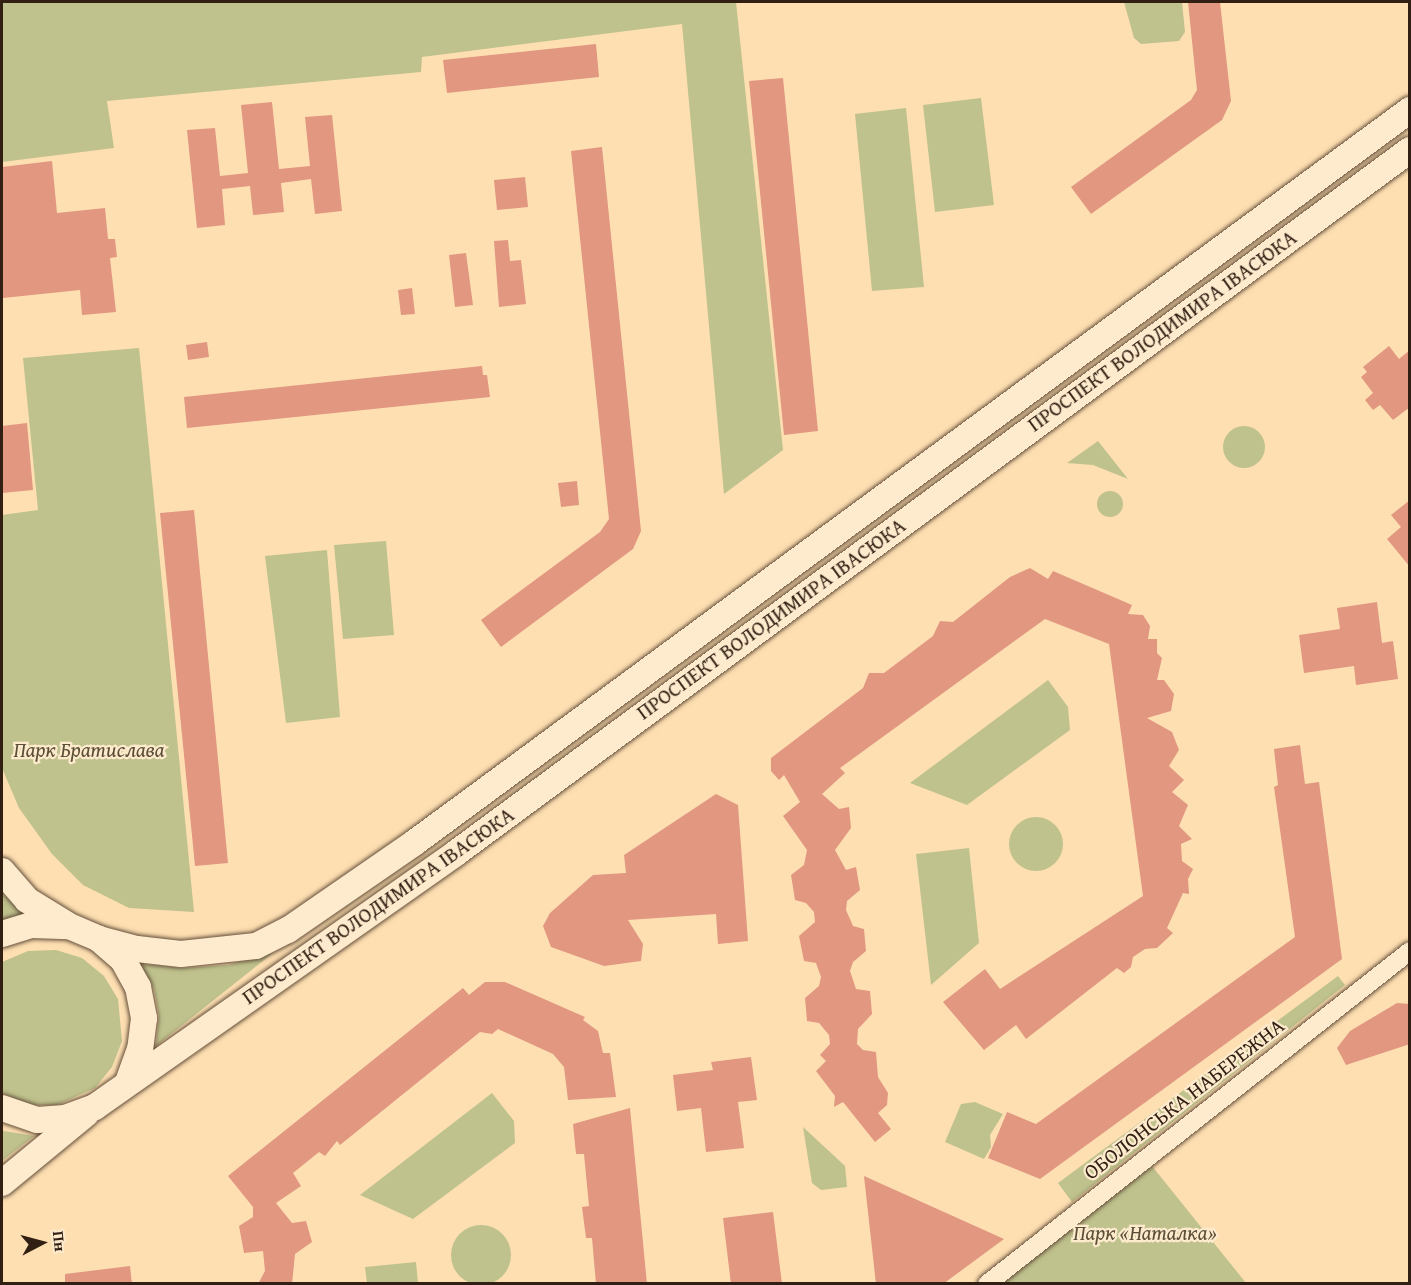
<!DOCTYPE html>
<html>
<head>
<meta charset="utf-8">
<style>
  body { margin:0 }
  #map { position:relative; width:1411px; height:1285px; overflow:hidden; background:#fedfb2; font-family:"Gentium Book Plus",serif }
  div>[style] { position:absolute }
  [style*='--x'] { left:calc(var(--x)*1px); top:calc(var(--y)*1px); width:calc(var(--w)*1px); rotate:calc(var(--a)*1deg) }
  .green>* { inset:0; background:#bfc28d }
  .round { border-radius:50% }
  .building>* { inset:0; background:#e19780 }
  .roads { filter:drop-shadow(0 0 2px #644f3a) drop-shadow(0 0 2px #644f3a) }
  .street>* { height:18px; margin:-9px; padding:0 9px; transform-origin:9px; border-radius:9px; background:#feeacd }
  .secondary>* { height:26px; margin:-13px; padding:0 13px; transform-origin:13px; border-radius:13px; background:#feeacd }
  span { translate:-50% -50%; white-space:nowrap; text-align:center; line-height:1.15; -webkit-text-stroke:4.5px #feeacd; paint-order:stroke }
  .street-label { font-size:21px; color:#301f12 }
  .park-label { font-size:21px; color:#5b5037; font-style:italic }
  .frame { position:absolute; inset:0; border:3px solid #301f12; pointer-events:none }
  .north { position:absolute; left:12px; top:1213px; width:60px; height:60px; -webkit-text-stroke:4px #feeacd; paint-order:stroke; rotate:84deg; font-size:16px; font-weight:700; line-height:24px; text-align:center; color:#301f12 }
  .north::after { content:''; display:block; margin:auto; width:21px; height:27px; background:#301f12; clip-path:polygon(50% 0,100% 100%,50% 72%,0 100%) }
</style>
</head>
<body>
<div id="map">
  <div class="green">
    <i style="clip-path:polygon(2px 2px,736px 2px,783px 450px,724px 494px,682px 24px,422px 57px,421px 72px,107px 101px,114px 148px,2px 162px)"></i>
    <i style="clip-path:polygon(1124px 2px,1182px 2px,1185px 32px,1179px 41px,1141px 44px,1134px 38px)"></i>
    <i style="clip-path:polygon(981px 98px,994px 205px,935px 212px,923px 105px)"></i>
    <i style="clip-path:polygon(906px 108px,924px 287px,872px 291px,855px 114px)"></i>
    <i style="clip-path:polygon(139px 348px,149px 449px,194px 912px,129px 908px,83px 885px,52px 854px,19px 808px,2px 768px,2px 515px,38px 510px,23px 358px)"></i>
    <i class="round" style="left:1223px;top:426px;width:42px;height:42px"></i>
    <i style="clip-path:polygon(1098px 441px,1128px 479px,1093px 465px,1067px 463px)"></i>
    <i class="round" style="left:1097px;top:491px;width:26px;height:26px"></i>
    <i style="clip-path:polygon(386px 541px,394px 635px,343px 639px,334px 545px)"></i>
    <i style="clip-path:polygon(327px 550px,340px 717px,286px 723px,265px 556px)"></i>
    <i style="clip-path:polygon(1048px 680px,1068px 707px,1070px 730px,967px 805px,910px 783px)"></i>
    <i class="round" style="left:1009px;top:817px;width:54px;height:54px"></i>
    <i style="clip-path:polygon(969px 848px,979px 943px,931px 985px,916px 854px)"></i>
    <i style="clip-path:polygon(2px 893px,26px 917px,2px 921px)"></i>
    <i style="clip-path:polygon(56px 950px,82px 958px,104px 976px,118px 999px,122px 1041px,112px 1067px,95px 1088px,57px 1105px,29px 1105px,2px 1093px,2px 962px,28px 951px)"></i>
    <i style="clip-path:polygon(273px 953px,156px 1046px,159px 1016px,154px 989px,140px 964px,183px 968px,228px 965px)"></i>
    <i style="clip-path:polygon(1338px 976px,1345px 985px,1072px 1202px,1058px 1183px)"></i>
    <i style="clip-path:polygon(492px 1093px,514px 1121px,515px 1143px,413px 1219px,360px 1195px)"></i>
    <i style="clip-path:polygon(975px 1102px,1003px 1114px,990px 1135px,991px 1147px,984px 1159px,945px 1142px,961px 1104px)"></i>
    <i style="clip-path:polygon(803px 1127px,845px 1166px,847px 1187px,821px 1190px,812px 1183px)"></i>
    <i style="clip-path:polygon(2px 1129px,4px 1131px,34px 1136px,2px 1161px)"></i>
    <i style="clip-path:polygon(1152px 1166px,1246px 1283px,1003px 1283px)"></i>
    <i class="round" style="left:451px;top:1225px;width:60px;height:60px"></i>
    <i style="clip-path:polygon(416px 1262px,418px 1283px,367px 1283px,365px 1267px)"></i>
  </div>
  <div class="building">
    <i style="clip-path:polygon(1188px 2px,1220px 2px,1231px 101px,1222px 120px,1091px 214px,1071px 187px,1191px 100px,1197px 90px)"></i>
    <i style="clip-path:polygon(596px 44px,599px 77px,447px 93px,443px 60px)"></i>
    <i style="clip-path:polygon(783px 78px,818px 431px,784px 435px,749px 81px)"></i>
    <i style="clip-path:polygon(272px 102px,279px 169px,310px 166px,305px 117px,332px 115px,342px 211px,315px 214px,311px 179px,281px 183px,284px 212px,253px 215px,250px 186px,222px 189px,225px 225px,197px 228px,187px 130px,215px 128px,220px 176px,248px 173px,241px 105px)"></i>
    <i style="clip-path:polygon(602px 147px,641px 531px,633px 549px,501px 647px,481px 620px,600px 532px,609px 519px,571px 151px)"></i>
    <i style="clip-path:polygon(52px 161px,57px 213px,105px 208px,108px 239px,115px 239px,117px 257px,110px 258px,116px 312px,82px 315px,80px 290px,3px 298px,2px 167px)"></i>
    <i style="clip-path:polygon(525px 177px,528px 207px,497px 210px,494px 180px)"></i>
    <i style="clip-path:polygon(508px 240px,510px 261px,521px 260px,526px 304px,499px 307px,494px 241px)"></i>
    <i style="clip-path:polygon(466px 253px,473px 305px,455px 307px,449px 255px)"></i>
    <i style="clip-path:polygon(412px 288px,415px 314px,401px 315px,398px 290px)"></i>
    <i style="clip-path:polygon(207px 342px,209px 357px,188px 360px,186px 345px)"></i>
    <i style="clip-path:polygon(1389px 346px,1399px 359px,1410px 350px,1410px 407px,1393px 420px,1380px 405px,1373px 410px,1365px 400px,1373px 393px,1361px 377px,1367px 372px,1363px 367px)"></i>
    <i style="clip-path:polygon(482px 366px,483px 375px,487px 375px,490px 397px,187px 428px,184px 397px)"></i>
    <i style="clip-path:polygon(27px 423px,33px 490px,2px 493px,2px 426px)"></i>
    <i style="clip-path:polygon(577px 481px,579px 505px,561px 507px,558px 483px)"></i>
    <i style="clip-path:polygon(1410px 500px,1410px 567px,1387px 539px,1401px 527px,1391px 515px)"></i>
    <i style="clip-path:polygon(194px 510px,228px 863px,195px 866px,160px 513px)"></i>
    <i style="clip-path:polygon(1030px 568px,1048px 579px,1053px 571px,1132px 605px,1128px 614px,1143px 615px,1150px 626px,1148px 639px,1157px 639px,1157px 653px,1162px 658px,1157px 680px,1164px 680px,1174px 694px,1171px 711px,1147px 718px,1172px 732px,1179px 750px,1169px 766px,1184px 780px,1172px 792px,1188px 805px,1179px 826px,1192px 839px,1181px 844px,1182px 861px,1193px 869px,1188px 879px,1189px 894px,1183px 893px,1167px 928px,1173px 933px,1157px 948px,1145px 949px,1133px 957px,1131px 967px,1124px 973px,1117px 968px,1026px 1039px,1016px 1025px,984px 1050px,943px 1002px,985px 969px,1000px 989px,1143px 896px,1109px 644px,1045px 619px,840px 768px,845px 773px,822px 794px,839px 809px,849px 807px,851px 828px,835px 850px,846px 870px,856px 867px,860px 890px,847px 901px,846px 910px,853px 926px,864px 929px,866px 951px,853px 962px,850px 971px,856px 989px,870px 991px,872px 1014px,858px 1029px,857px 1044px,863px 1050px,876px 1052px,878px 1077px,888px 1093px,887px 1105px,878px 1113px,891px 1129px,875px 1142px,843px 1102px,834px 1107px,835px 1096px,816px 1071px,826px 1061px,820px 1055px,830px 1044px,829px 1035px,819px 1023px,807px 1021px,805px 998px,819px 986px,821px 977px,816px 963px,804px 961px,799px 936px,815px 922px,814px 912px,806px 903px,795px 900px,791px 875px,804px 865px,807px 850px,783px 816px,800px 802px,784px 775px,779px 780px,771px 771px,771px 758px,863px 688px,869px 673px,884px 673px,933px 636px,940px 621px,953px 622px,1010px 577px)"></i>
    <i style="clip-path:polygon(1377px 602px,1382px 643px,1393px 641px,1398px 679px,1356px 685px,1354px 666px,1304px 673px,1299px 635px,1340px 629px,1337px 608px)"></i>
    <i style="clip-path:polygon(1300px 745px,1305px 784px,1319px 782px,1342px 959px,1040px 1179px,988px 1158px,1007px 1112px,1036px 1124px,1295px 937px,1274px 787px,1278px 785px,1274px 749px)"></i>
    <i style="clip-path:polygon(716px 794px,738px 805px,748px 941px,718px 944px,716px 914px,628px 920px,643px 944px,641px 961px,604px 966px,551px 947px,543px 926px,550px 913px,593px 875px,626px 873px,624px 855px)"></i>
    <i style="clip-path:polygon(485px 982px,505px 982px,585px 1017px,583px 1020px,598px 1031px,603px 1053px,610px 1053px,616px 1097px,568px 1100px,564px 1067px,553px 1054px,498px 1029px,492px 1034px,480px 1032px,340px 1145px,337px 1141px,325px 1156px,319px 1152px,293px 1173px,301px 1186px,276px 1203px,292px 1223px,306px 1221px,312px 1242px,295px 1254px,292px 1284px,258px 1284px,265px 1271px,263px 1251px,244px 1253px,239px 1226px,253px 1217px,253px 1207px,228px 1176px,463px 988px,469px 995px)"></i>
    <i style="clip-path:polygon(1397px 1003px,1410px 1004px,1410px 1044px,1346px 1065px,1337px 1048px,1350px 1031px)"></i>
    <i style="clip-path:polygon(751px 1057px,757px 1100px,738px 1102px,744px 1148px,706px 1152px,701px 1108px,677px 1111px,673px 1075px,713px 1070px,711px 1062px)"></i>
    <i style="clip-path:polygon(630px 1108px,647px 1284px,596px 1284px,592px 1238px,586px 1238px,582px 1207px,589px 1206px,584px 1154px,576px 1154px,573px 1124px)"></i>
    <i style="clip-path:polygon(864px 1176px,1004px 1239px,943px 1284px,876px 1284px)"></i>
    <i style="clip-path:polygon(773px 1212px,782px 1284px,731px 1284px,723px 1218px)"></i>
    <i style="clip-path:polygon(130px 1266px,132px 1284px,65px 1284px,65px 1274px)"></i>
  </div>
  <div class="roads">
    <div class="street">
      <i style="--x:987;--y:1284;--w:538;--a:-38.21"></i>
    </div>
    <div class="secondary">
      <i style="--x:2;--y:871;--w:38;--a:49"></i>
      <i style="--x:27;--y:900;--w:46;--a:31.6"></i>
      <i style="--x:2;--y:934;--w:31;--a:-17"></i>
      <i style="--x:32;--y:925;--w:37;--a:2"></i>
      <i style="--x:69;--y:926;--w:33;--a:23"></i>
      <i style="--x:99;--y:939;--w:32;--a:41"></i>
      <i style="--x:123;--y:960;--w:31;--a:61"></i>
      <i style="--x:138;--y:987;--w:32;--a:79"></i>
      <i style="--x:144;--y:1018;--w:31;--a:97"></i>
      <i style="--x:140;--y:1049;--w:35;--a:110"></i>
      <i style="--x:99;--y:939;--w:39;--a:15"></i>
      <i style="--x:137;--y:949;--w:44;--a:6.5"></i>
      <i style="--x:181;--y:954;--w:75;--a:-6.1"></i>
      <i style="--x:256;--y:946;--w:36;--a:-27"></i>
      <i style="--x:288;--y:930;--w:153;--a:-34.6"></i>
      <i style="--x:414;--y:843;--w:1237;--a:-36.35"></i>
      <i style="--x:2;--y:1108;--w:37;--a:19"></i>
      <i style="--x:37;--y:1120;--w:28;--a:-4"></i>
      <i style="--x:65;--y:1118;--w:32;--a:-20"></i>
      <i style="--x:95;--y:1107;--w:441;--a:-35.1"></i>
      <i style="--x:456;--y:853;--w:1185;--a:-36.39"></i>
      <i style="--x:2;--y:1183;--w:109;--a:-39.4"></i>
    </div>
  </div>
  <div class="street-label">
    <span style="left:1162px;top:331px;rotate:-36deg">ПРОСПЕКТ ВОЛОДИМИРА ІВАСЮКА</span>
    <span style="left:771px;top:619px;rotate:-36deg">ПРОСПЕКТ ВОЛОДИМИРА ІВАСЮКА</span>
    <span style="left:378px;top:906px;rotate:-35deg">ПРОСПЕКТ ВОЛОДИМИРА ІВАСЮКА</span>
    <span style="left:1184px;top:1099px;rotate:-38deg">ОБОЛОНСЬКА НАБЕРЕЖНА</span>
  </div>
  <div class="park-label">
    <span style="left:89px;top:750px">Парк Братислава</span>
    <span style="left:1145px;top:1233px">Парк «Наталка»</span>
  </div>
  <div class="frame"></div>
  <div class="north">Пн</div>
</div>
</body>
</html>
